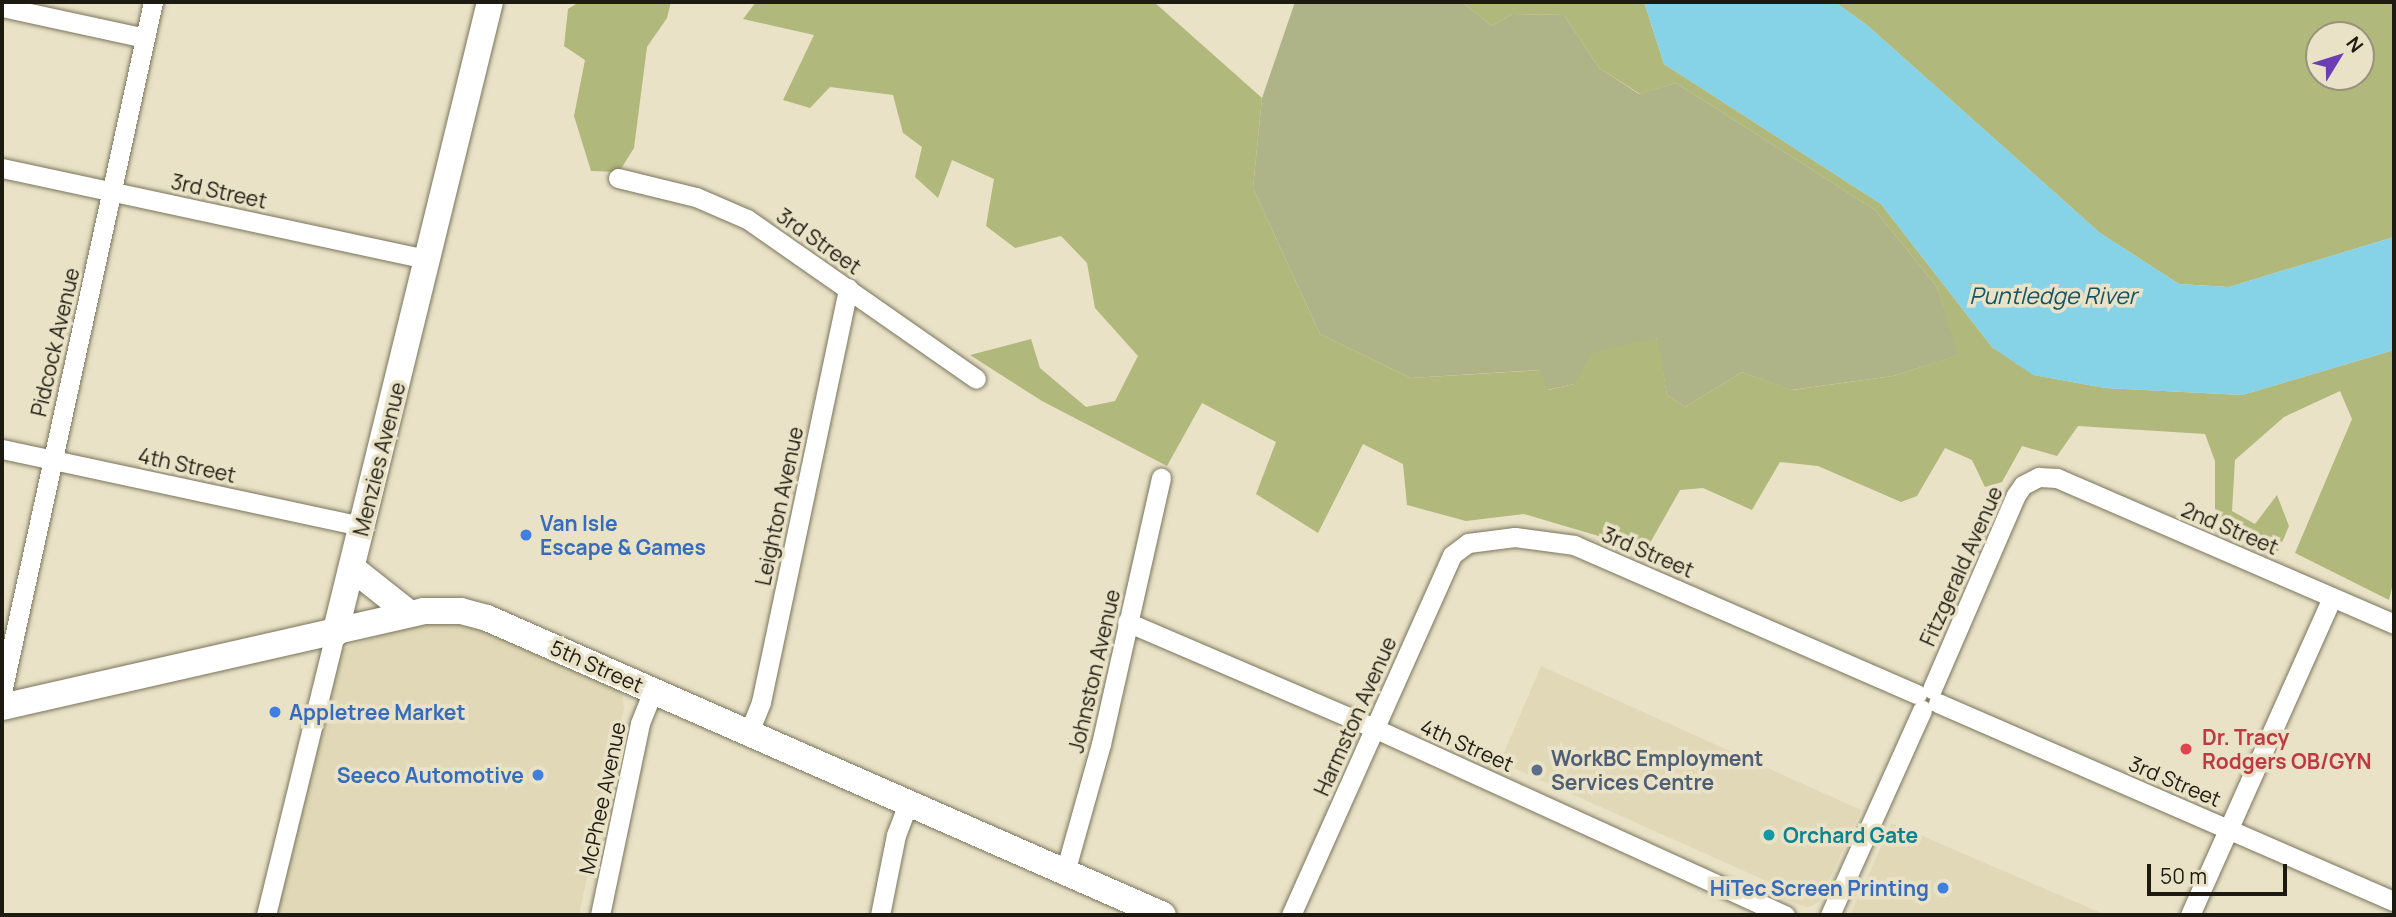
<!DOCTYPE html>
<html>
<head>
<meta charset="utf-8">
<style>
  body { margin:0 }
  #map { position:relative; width:2396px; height:917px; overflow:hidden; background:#e9e2c7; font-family:Manrope,sans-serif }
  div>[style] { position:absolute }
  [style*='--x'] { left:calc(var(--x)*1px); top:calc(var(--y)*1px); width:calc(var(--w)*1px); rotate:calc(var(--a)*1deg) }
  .built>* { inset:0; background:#e0d8b6 }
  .green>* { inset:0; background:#aeb388 }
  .forest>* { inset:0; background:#b1b87c }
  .water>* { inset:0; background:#86d3e8 }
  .roads { filter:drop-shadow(0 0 2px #7b755d) drop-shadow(0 0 2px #7b755d) }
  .street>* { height:19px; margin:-9.5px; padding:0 9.5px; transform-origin:9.5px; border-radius:9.5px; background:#fff }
  .secondary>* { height:26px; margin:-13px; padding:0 13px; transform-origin:13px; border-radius:13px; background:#fff }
  .dots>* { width:19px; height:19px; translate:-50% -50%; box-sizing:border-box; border:4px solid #e9e2c7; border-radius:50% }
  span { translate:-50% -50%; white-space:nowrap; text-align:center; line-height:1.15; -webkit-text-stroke:7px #e9e2c7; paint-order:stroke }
  .street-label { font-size:21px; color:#1d1b11 }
  .shop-label { font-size:21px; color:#366cbe; font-weight:700 }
  .left { translate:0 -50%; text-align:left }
  .right { translate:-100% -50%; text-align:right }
  .health-label { font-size:21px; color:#be3a42; font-weight:700 }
  .service-label { font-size:21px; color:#4e5e75; font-weight:700 }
  .culture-label { font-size:21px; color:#0d838f; font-weight:700 }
  .water-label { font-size:23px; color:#135563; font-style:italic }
  .frame { position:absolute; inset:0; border:4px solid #1d1b11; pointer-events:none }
  .north { position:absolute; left:2305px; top:21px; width:70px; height:70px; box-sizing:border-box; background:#e9e2c7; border:2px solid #97927e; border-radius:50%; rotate:52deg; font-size:19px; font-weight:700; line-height:28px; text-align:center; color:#1d1b11 }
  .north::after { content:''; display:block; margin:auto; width:24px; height:32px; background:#6c3eb5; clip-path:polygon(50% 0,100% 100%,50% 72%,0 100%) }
  .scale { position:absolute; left:2147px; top:864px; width:140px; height:32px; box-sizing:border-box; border:4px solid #1d1b11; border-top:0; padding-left:9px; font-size:21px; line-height:24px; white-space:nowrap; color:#1d1b11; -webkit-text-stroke:5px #e9e2c7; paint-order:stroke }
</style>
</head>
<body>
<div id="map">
  <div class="built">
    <i style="clip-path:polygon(434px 622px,476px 626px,616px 687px,622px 695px,624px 708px,579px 915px,272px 915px,340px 650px,409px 625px)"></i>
    <i style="clip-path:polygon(1541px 666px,1861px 810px,1819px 902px,1809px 907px,1799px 905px,1780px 897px,1771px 883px,1500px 762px)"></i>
    <i style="clip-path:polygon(1892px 823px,2106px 915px,1850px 915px)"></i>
  </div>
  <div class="green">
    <i style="clip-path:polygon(1295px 2px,1462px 2px,1492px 26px,1512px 14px,1564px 15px,1599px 68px,1639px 94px,1676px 83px,1875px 210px,1937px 287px,1959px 355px,1893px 376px,1791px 390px,1742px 372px,1685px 407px,1667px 395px,1657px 338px,1574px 384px,1547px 390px,1540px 370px,1411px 378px,1320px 334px,1253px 188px,1262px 98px)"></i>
  </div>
  <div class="forest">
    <i style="clip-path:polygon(579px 2px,671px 2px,667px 18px,647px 47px,634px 148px,619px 172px,591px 171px,574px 116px,585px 60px,564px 46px,568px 9px)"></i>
    <i style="clip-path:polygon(756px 2px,1154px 2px,1262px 98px,1253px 188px,1320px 334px,1411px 378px,1541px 370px,1548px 390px,1574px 384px,1592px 352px,1658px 338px,1667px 395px,1685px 407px,1742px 372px,1792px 390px,1893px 376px,1958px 355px,1937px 287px,1875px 210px,1676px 83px,1640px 94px,1599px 68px,1564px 15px,1512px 14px,1492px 26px,1462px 2px,1644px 2px,1664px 64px,1881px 204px,1992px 347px,2034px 375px,2105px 388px,2242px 395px,2394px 350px,2394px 580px,2389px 600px,2295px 553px,2352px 419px,2340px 391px,2284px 417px,2235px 460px,2232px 511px,2255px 524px,2277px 495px,2289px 526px,2278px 552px,2215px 519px,2215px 461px,2205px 434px,2078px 426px,2057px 456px,2022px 446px,2002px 482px,1985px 487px,1972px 460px,1945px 448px,1917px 496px,1901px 502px,1818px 466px,1780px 462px,1752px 510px,1703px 488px,1680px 490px,1646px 550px,1524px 514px,1466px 521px,1407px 505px,1403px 464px,1363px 444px,1318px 533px,1256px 494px,1276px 442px,1202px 403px,1167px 466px,1042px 401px,970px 355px,1031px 339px,1040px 368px,1086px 407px,1115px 401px,1138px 356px,1095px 308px,1087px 263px,1061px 236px,1015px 248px,986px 226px,994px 179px,952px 160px,938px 198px,915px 177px,922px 147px,903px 133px,893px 95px,830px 87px,810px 108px,783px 100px,814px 35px,743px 19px)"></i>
    <i style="clip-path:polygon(evenodd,1835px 2px,2394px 2px,2394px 237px,2229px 287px,2179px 284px,2100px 233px,1868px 26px,1835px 2px,2319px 35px,2361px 35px,2361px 77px,2319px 77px,2319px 35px)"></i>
  </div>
  <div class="water">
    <i style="clip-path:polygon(1644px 2px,1835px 2px,1868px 26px,2100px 233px,2179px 284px,2229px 287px,2394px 237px,2394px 350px,2242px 395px,2105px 388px,2033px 375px,1992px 347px,1881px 204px,1664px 64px)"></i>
  </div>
  <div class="roads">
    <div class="street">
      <i style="--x:2;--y:7;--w:146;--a:12.2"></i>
      <i style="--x:2;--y:168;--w:435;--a:12.1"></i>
      <i style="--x:618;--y:178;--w:80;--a:13.7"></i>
      <i style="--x:696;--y:197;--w:56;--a:23.3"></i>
      <i style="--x:747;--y:219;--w:279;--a:34.9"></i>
      <i style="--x:2;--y:449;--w:368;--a:12.1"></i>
      <i style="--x:1127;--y:622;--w:269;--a:23.2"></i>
      <i style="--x:1374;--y:728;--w:452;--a:24.5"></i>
      <i style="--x:1932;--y:689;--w:211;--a:-66.6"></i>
      <i style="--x:2016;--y:495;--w:12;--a:-55"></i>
      <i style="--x:2023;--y:485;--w:18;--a:-27"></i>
      <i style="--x:2039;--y:477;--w:18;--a:3"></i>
      <i style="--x:2057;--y:478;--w:367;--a:23.4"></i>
      <i style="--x:2;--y:692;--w:706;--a:-77.66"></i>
      <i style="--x:1938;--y:703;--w:497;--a:23.5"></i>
      <i style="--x:749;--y:732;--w:32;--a:-68"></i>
      <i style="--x:761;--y:702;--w:423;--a:-78.1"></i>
      <i style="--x:1065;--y:872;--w:133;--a:-74.3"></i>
      <i style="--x:1101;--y:744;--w:273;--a:-77.3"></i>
      <i style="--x:266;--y:915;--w:289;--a:-76.2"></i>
      <i style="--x:600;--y:915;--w:196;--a:-78.2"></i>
      <i style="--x:640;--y:723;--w:35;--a:-68"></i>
      <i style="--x:880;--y:915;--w:82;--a:-78.7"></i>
      <i style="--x:896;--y:835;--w:34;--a:-69"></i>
      <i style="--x:1291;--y:915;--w:394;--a:-65.9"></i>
      <i style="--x:1452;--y:555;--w:20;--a:-37"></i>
      <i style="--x:1468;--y:543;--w:47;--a:-7.3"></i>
      <i style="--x:1515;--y:537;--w:60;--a:7.7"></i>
      <i style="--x:1574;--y:545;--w:374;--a:23.5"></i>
      <i style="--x:1830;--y:915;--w:225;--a:-65.8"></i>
      <i style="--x:2190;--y:915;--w:348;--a:-65.9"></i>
    </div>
    <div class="secondary">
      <i style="--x:352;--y:568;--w:74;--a:38.4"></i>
      <i style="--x:335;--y:634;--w:651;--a:-76.22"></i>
      <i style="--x:2;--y:707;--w:432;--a:-12.8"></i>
      <i style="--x:423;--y:611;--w:38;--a:0"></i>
      <i style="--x:461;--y:611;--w:27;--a:15"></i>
      <i style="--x:487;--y:618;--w:738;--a:23.72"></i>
    </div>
  </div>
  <div class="dots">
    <i style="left:526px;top:535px;background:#3f7fe0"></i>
    <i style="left:275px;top:712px;background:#3f7fe0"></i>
    <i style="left:2186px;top:749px;background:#e0444e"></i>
    <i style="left:1537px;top:770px;background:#5c6f8a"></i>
    <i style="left:538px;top:775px;background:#3f7fe0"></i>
    <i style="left:1769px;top:835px;background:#0f9aa8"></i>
    <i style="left:1943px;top:888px;background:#3f7fe0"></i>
  </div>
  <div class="street-label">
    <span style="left:219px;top:191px;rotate:12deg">3rd Street</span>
    <span style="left:819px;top:241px;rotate:35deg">3rd Street</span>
    <span style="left:55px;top:342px;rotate:-77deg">Pidcock Avenue</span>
    <span style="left:379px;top:459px;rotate:-76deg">Menzies Avenue</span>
    <span style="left:187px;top:465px;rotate:12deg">4th Street</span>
    <span style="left:779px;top:506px;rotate:-78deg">Leighton Avenue</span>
    <span style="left:2230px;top:528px;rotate:23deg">2nd Street</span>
    <span style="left:1648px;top:552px;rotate:23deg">3rd Street</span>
    <span style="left:1961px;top:566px;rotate:-66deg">Fitzgerald Avenue</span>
    <span style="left:597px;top:666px;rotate:24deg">5th Street</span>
    <span style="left:1094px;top:671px;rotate:-77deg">Johnston Avenue</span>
    <span style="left:1355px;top:716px;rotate:-66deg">Harmston Avenue</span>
    <span style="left:1467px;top:745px;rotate:24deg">4th Street</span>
    <span style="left:2175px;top:781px;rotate:23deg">3rd Street</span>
    <span style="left:602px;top:798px;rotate:-78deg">McPhee Avenue</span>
  </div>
  <div class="shop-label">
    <span class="left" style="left:540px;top:535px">Van Isle<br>Escape &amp; Games</span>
    <span class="left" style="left:289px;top:712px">Appletree Market</span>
    <span class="right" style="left:524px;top:775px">Seeco Automotive</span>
    <span class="right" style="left:1929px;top:888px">HiTec Screen Printing</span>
  </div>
  <div class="health-label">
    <span class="left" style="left:2202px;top:749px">Dr. Tracy<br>Rodgers OB/GYN</span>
  </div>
  <div class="service-label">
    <span class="left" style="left:1551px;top:770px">WorkBC Employment<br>Services Centre</span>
  </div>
  <div class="culture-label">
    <span class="left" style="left:1783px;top:835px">Orchard Gate</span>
  </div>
  <div class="water-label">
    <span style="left:2053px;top:295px">Puntledge River</span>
  </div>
  <div class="frame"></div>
  <div class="north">N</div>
  <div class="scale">50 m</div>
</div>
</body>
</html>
